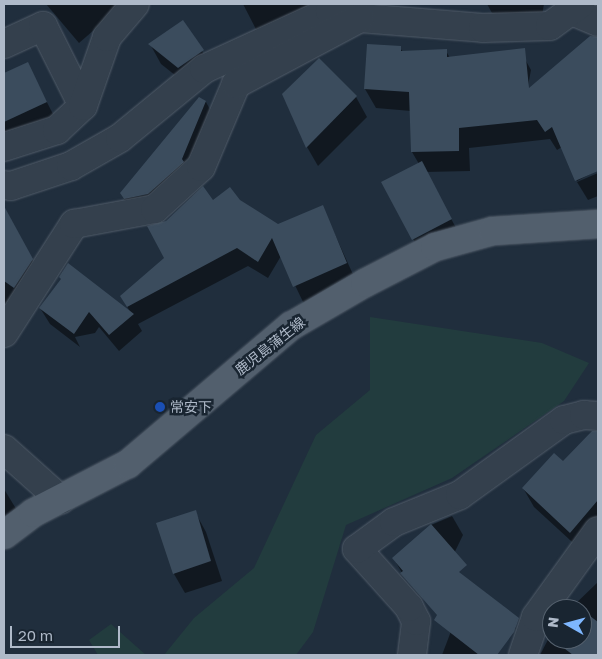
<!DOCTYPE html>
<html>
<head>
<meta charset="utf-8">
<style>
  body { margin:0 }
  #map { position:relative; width:602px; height:659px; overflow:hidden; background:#202e3d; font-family:"Golos Text","Noto Sans JP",sans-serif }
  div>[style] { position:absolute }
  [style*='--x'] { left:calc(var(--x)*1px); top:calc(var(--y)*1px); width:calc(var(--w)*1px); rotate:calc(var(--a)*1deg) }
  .green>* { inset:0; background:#223c3e }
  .shadow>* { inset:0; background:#0007 }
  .building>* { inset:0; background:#3b4c5d }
  .roads { filter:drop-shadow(0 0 1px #525d6a) drop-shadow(0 0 1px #525d6a) }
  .minor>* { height:28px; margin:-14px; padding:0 14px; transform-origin:14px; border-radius:14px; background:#34404d }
  .major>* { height:28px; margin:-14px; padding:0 14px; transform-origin:14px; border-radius:14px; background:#525f6d }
  .dots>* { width:14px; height:14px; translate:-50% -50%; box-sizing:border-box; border:2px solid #192531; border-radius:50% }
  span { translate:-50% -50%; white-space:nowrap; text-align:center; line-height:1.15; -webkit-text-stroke:5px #192531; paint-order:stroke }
  .street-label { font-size:14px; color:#afbac9 }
  .poi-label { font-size:14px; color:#afbac9 }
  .left { translate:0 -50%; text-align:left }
  .frame { position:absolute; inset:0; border:5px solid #afbac9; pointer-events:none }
  .north { position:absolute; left:542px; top:599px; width:50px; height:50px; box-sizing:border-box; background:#192531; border:1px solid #55616e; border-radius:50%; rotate:277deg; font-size:14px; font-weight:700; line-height:20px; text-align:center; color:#afbac9 }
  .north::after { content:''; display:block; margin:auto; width:18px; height:22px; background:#7eb7ff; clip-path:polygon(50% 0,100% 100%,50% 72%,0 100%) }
  .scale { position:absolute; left:10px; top:626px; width:110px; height:22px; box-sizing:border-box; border:2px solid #afbac9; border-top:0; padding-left:6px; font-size:15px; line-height:18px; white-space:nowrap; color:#afbac9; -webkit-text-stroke:4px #192531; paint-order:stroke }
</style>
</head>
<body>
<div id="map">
  <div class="green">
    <i style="clip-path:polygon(370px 317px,542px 343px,589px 363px,564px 401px,452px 478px,346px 525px,313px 632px,296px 655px,164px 655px,194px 618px,254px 568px,316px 435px,370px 390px)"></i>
    <i style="clip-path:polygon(111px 624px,146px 655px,98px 655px,89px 640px)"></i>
  </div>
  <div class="shadow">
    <i style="clip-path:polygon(46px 4px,124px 4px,79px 43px)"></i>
    <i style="clip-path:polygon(243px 4px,326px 4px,262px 41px)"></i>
    <i style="clip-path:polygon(487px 4px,544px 4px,541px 22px,492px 13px)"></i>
    <i style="clip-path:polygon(183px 21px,214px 70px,190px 87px,161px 64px,150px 44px)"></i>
    <i style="clip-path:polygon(598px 42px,598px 170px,577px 181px,562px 147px,557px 150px,550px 139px,469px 148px,470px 171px,426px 172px,462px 239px,424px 259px,383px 183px,419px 164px,412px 152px,411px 111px,376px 108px,365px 89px,400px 48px,403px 52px,446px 51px,450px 58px,520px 50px,531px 70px,527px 91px,584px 43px)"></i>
    <i style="clip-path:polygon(27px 63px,57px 122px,4px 147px,4px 75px)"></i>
    <i style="clip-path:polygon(356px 97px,367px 117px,318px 166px,307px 147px)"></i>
    <i style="clip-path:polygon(199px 98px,206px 102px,215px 119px,191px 176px,131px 211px,121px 194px)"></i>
    <i style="clip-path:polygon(598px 173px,598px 196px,588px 200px,577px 182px)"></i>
    <i style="clip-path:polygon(213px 201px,239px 201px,278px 225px,322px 206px,356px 281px,304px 304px,281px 256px,268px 278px,248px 266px,138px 324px,142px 331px,119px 351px,99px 327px,95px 333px,75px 337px,80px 347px,50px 324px,40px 308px,132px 315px,121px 296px,166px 259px,166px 222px)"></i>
    <i style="clip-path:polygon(16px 230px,43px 280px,4px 320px,4px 237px)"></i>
    <i style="clip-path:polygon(588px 437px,598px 439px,598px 532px,582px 551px,534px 507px,523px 488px,563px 463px)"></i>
    <i style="clip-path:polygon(4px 489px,18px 512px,4px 523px)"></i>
    <i style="clip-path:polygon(195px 512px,206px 532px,222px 581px,185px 593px,174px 574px)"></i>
    <i style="clip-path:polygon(452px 516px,463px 535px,429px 605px,405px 578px,394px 559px,431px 525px)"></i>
    <i style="clip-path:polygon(470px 581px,505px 608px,516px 628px,492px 655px,442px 655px)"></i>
    <i style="clip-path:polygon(598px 582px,598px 655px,540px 655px,552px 632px,552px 639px,582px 639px,582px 609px,570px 609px)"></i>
  </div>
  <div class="building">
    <i style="clip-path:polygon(183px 20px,204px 50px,178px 68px,148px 44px)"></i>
    <i style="clip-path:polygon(590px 36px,598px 37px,598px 171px,575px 181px,552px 127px,545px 132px,537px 120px,459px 128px,459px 151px,411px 152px,409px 92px,364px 89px,367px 44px,401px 46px,401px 51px,447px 49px,447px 57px,525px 48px,529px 88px)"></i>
    <i style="clip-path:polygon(319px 58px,357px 96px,306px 148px,282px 94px)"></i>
    <i style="clip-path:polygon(28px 62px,47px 102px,4px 122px,4px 73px)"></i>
    <i style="clip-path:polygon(199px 97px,206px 101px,182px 159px,184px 162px,148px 194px,124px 199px,120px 193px)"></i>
    <i style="clip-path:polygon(422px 161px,452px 219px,412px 240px,381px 182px)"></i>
    <i style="clip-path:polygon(203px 186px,213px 200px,230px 187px,240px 200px,278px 224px,323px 205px,347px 263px,293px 287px,272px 238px,258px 262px,237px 248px,127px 307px,120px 296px,164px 258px,147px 226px,166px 221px)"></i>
    <i style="clip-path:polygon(4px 206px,33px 259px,14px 288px,4px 281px)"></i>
    <i style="clip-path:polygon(68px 263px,134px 314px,109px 335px,89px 312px,74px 334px,39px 308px,61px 279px,59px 277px)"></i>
    <i style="clip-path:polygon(592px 431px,598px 431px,598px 500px,570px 533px,522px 488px,554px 453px,563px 461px)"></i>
    <i style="clip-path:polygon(196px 510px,211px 561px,173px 574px,156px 523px)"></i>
    <i style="clip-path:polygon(431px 524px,467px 565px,459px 572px,519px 618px,514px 632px,497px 655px,479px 655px,434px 620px,437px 615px,400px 573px,403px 571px,392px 558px)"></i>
    <i style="clip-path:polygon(582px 610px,598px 622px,598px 655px,573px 655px,548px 636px,552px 630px,552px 639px,582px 639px)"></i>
  </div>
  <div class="roads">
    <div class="minor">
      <i style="--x:572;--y:11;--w:28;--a:23"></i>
      <i style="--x:4;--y:44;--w:43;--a:-24.8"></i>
      <i style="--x:43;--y:26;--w:89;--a:63.4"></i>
      <i style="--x:4;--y:147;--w:56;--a:-17.8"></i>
      <i style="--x:57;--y:130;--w:35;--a:-43"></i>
      <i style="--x:83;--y:106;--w:73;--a:-70.8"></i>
      <i style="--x:107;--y:37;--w:43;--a:-49.7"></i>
      <i style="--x:4;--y:185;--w:7;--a:8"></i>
      <i style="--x:11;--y:186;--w:63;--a:-18.4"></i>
      <i style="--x:71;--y:166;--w:56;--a:-29.7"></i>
      <i style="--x:120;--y:138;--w:109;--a:-39.4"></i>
      <i style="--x:204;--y:69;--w:139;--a:-24.7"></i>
      <i style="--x:330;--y:11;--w:31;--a:13"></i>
      <i style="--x:360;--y:18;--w:123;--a:4.6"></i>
      <i style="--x:483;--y:28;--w:67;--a:-1.7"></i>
      <i style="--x:550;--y:26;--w:37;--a:-36"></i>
      <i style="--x:4;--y:333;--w:130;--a:-57.3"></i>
      <i style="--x:74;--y:224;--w:82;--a:-10.5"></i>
      <i style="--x:155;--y:209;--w:62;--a:-42.4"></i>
      <i style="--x:201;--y:167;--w:90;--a:-67.1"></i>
      <i style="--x:236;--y:84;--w:140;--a:-28"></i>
      <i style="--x:4;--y:449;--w:76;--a:41.8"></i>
      <i style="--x:412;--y:655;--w:34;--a:-83"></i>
      <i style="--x:416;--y:621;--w:16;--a:-117"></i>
      <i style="--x:409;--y:607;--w:78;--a:-131.9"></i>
      <i style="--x:357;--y:549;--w:46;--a:-36.1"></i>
      <i style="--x:394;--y:522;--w:71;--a:-22.2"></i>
      <i style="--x:460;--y:495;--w:128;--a:-35.8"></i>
      <i style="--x:564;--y:420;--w:21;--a:-14"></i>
      <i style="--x:584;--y:415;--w:14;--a:4"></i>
      <i style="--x:523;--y:655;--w:40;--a:-71.1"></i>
      <i style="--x:536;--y:617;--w:106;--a:-54.2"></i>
    </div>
    <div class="major">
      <i style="--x:4;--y:535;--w:36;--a:-37"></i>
      <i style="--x:33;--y:513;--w:107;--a:-27.3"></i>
      <i style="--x:128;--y:464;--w:214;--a:-40.3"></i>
      <i style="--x:291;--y:326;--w:86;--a:-30.2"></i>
      <i style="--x:365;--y:283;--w:79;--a:-27.2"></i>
      <i style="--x:435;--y:247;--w:60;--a:-15.4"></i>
      <i style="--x:493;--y:231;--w:105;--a:-3.8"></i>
    </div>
  </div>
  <div class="dots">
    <i style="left:160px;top:407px;background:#1a4fb4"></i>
  </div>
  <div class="street-label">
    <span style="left:270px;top:346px;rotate:-38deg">鹿児島蒲生線</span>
  </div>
  <div class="poi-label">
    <span class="left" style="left:170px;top:407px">常安下</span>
  </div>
  <div class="frame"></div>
  <div class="north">N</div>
  <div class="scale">20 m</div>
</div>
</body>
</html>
